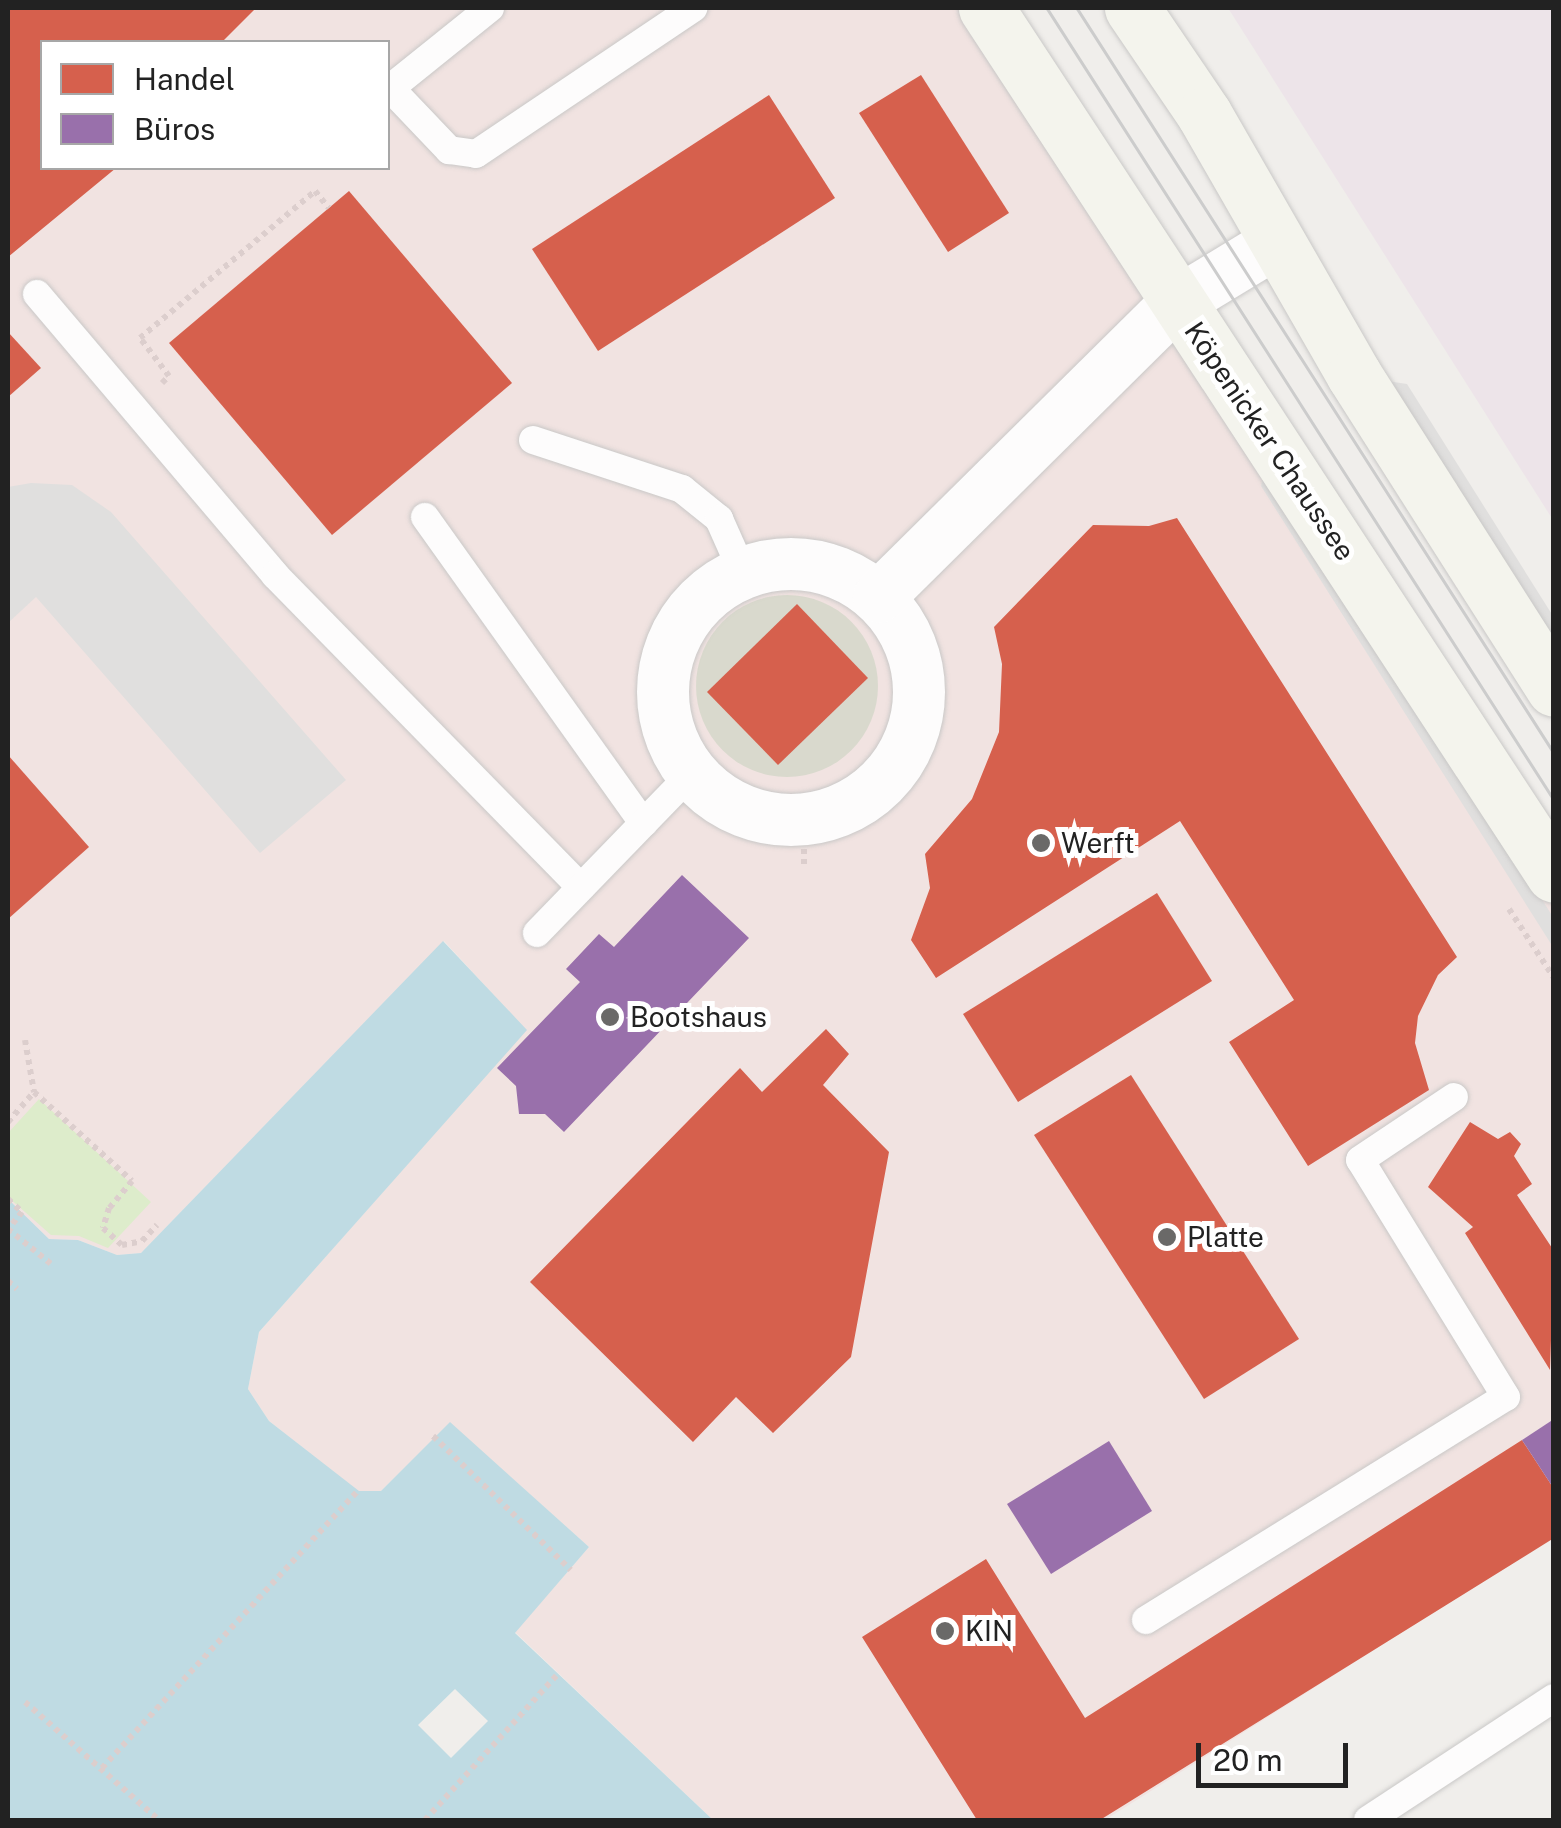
<!DOCTYPE html>
<html>
<head>
<meta charset="utf-8">
<style>
  body { margin:0 }
  #map { position:relative; width:1561px; height:1828px; overflow:hidden; background:#f0eeeb; font-family:"Public Sans",sans-serif }
  div>[style] { position:absolute }
  [style*='--x'] { left:calc(var(--x)*1px); top:calc(var(--y)*1px); width:calc(var(--w)*1px); rotate:calc(var(--a)*1deg) }
  .commercial>* { inset:0; background:#f1e3e1 }
  .industrial>* { inset:0; background:#ede4e9 }
  .construction>* { inset:0; background:#d9d9cd }
  .round { border-radius:50% }
  .grass>* { inset:0; background:#ddeccb }
  .parking>* { inset:0; background:#e0dfde }
  .water>* { inset:0; background:#bfdbe3 }
  .shops>* { inset:0; background:#d6604d }
  .offices>* { inset:0; background:#9970ab }
  .path>* { height:6px; margin-top:-3px; transform-origin:0; background:repeating-linear-gradient(90deg,#dccecd 0 5px,transparent 0 10px) }
  .roads { filter:drop-shadow(0 0 2px #c9c8c7) drop-shadow(0 0 2px #c9c8c7) }
  .service>* { height:28px; margin:-14px; padding:0 14px; transform-origin:14px; border-radius:14px; background:#fdfcfc }
  .minor>* { height:52px; margin:-26px; padding:0 26px; transform-origin:26px; border-radius:26px; background:#fdfcfc }
  .minor>.ring { margin:-26px; padding:0; box-sizing:content-box; background:none; border:52px solid #fdfcfc; border-radius:50% }
  .secondary>* { height:55px; margin:-27.5px; padding:0 27.5px; transform-origin:27.5px; border-radius:27.5px; background:#f4f4ed }
  .tram>* { height:2.5px; margin:-1.25px; padding:0 1.25px; transform-origin:1.25px; border-radius:1.25px; background:#ccc }
  .dots>* { width:28px; height:28px; translate:-50% -50%; box-sizing:border-box; border:5px solid #fff; border-radius:50% }
  span { translate:-50% -50%; white-space:nowrap; text-align:center; line-height:1.15; -webkit-text-stroke:10px #fff; paint-order:stroke }
  .street-label { font-size:28px; color:#222 }
  .poi-label { font-size:28px; color:#222 }
  .left { translate:0 -50%; text-align:left }
  .frame { position:absolute; inset:0; border:10px solid #222; pointer-events:none }
  .legend { position:absolute; left:40px; top:40px; width:350px; height:130px; box-sizing:border-box; background:#fff; border:2px solid #a7a7a7; margin:0; padding:12px 18px; list-style:none; font-size:30px; color:#222 }
  .legend li { display:flex; align-items:center; gap:20px; height:50px }
  .legend b { width:50px; border:2px solid #a7a7a7 }
  .scale { position:absolute; left:1196px; top:1743px; width:152px; height:45px; box-sizing:border-box; border:5px solid #222; border-top:0; padding-left:12px; font-size:30px; line-height:35px; white-space:nowrap; color:#222; -webkit-text-stroke:8px #fff; paint-order:stroke }
</style>
</head>
<body>
<div id="map">
  <div class="commercial">
    <i style="clip-path:polygon(evenodd,8px 8px,986px 8px,1553px 875px,1553px 1537px,1105px 1820px,713px 1820px,515px 1632px,589px 1547px,450px 1423px,381px 1491px,358px 1491px,269px 1421px,248px 1389px,259px 1332px,526px 1030px,444px 941px,141px 1253px,117px 1255px,78px 1240px,49px 1239px,8px 1199px,8px 8px,42px 42px,388px 42px,388px 168px,42px 168px,42px 42px)"></i>
  </div>
  <div class="industrial">
    <i style="clip-path:polygon(1228px 8px,1553px 8px,1553px 520px)"></i>
  </div>
  <div class="construction">
    <i class="round" style="left:696px;top:595px;width:182px;height:182px"></i>
  </div>
  <div class="grass">
    <i style="clip-path:polygon(39px 1099px,151px 1202px,108px 1248px,79px 1236px,51px 1235px,8px 1197px,8px 1133px)"></i>
  </div>
  <div class="parking">
    <i style="clip-path:polygon(1387px 381px,1407px 384px,1553px 616px,1553px 644px)"></i>
    <i style="clip-path:polygon(1266px 464px,1553px 917px,1553px 947px,1261px 486px)"></i>
    <i style="clip-path:polygon(31px 483px,72px 485px,111px 512px,346px 780px,260px 853px,36px 597px,8px 623px,8px 487px)"></i>
  </div>
  <div class="water">
    <i style="clip-path:polygon(evenodd,443px 941px,527px 1030px,259px 1332px,248px 1389px,269px 1421px,359px 1491px,381px 1491px,450px 1422px,589px 1547px,515px 1633px,713px 1820px,8px 1820px,8px 1199px,49px 1239px,78px 1240px,117px 1255px,141px 1253px,443px 941px,455px 1689px,488px 1721px,451px 1758px,418px 1725px,455px 1689px)"></i>
  </div>
  <div class="shops">
    <i style="clip-path:polygon(8px 8px,256px 8px,222px 42px,42px 42px,42px 168px,116px 168px,8px 257px)"></i>
    <i style="clip-path:polygon(921px 75px,1009px 213px,948px 252px,859px 113px)"></i>
    <i style="clip-path:polygon(769px 95px,835px 198px,598px 351px,532px 249px)"></i>
    <i style="clip-path:polygon(349px 191px,512px 383px,332px 535px,169px 343px)"></i>
    <i style="clip-path:polygon(8px 332px,41px 368px,8px 397px)"></i>
    <i style="clip-path:polygon(1177px 518px,1457px 957px,1438px 975px,1418px 1016px,1415px 1043px,1429px 1090px,1308px 1166px,1229px 1042px,1294px 1000px,1180px 821px,936px 978px,911px 940px,930px 888px,925px 854px,972px 799px,999px 732px,1002px 664px,994px 627px,1093px 525px,1149px 526px)"></i>
    <i style="clip-path:polygon(797px 604px,868px 678px,778px 765px,707px 692px)"></i>
    <i style="clip-path:polygon(8px 755px,89px 847px,8px 919px)"></i>
    <i style="clip-path:polygon(1157px 893px,1212px 981px,1018px 1102px,963px 1014px)"></i>
    <i style="clip-path:polygon(826px 1029px,849px 1054px,823px 1085px,889px 1152px,851px 1357px,773px 1433px,736px 1397px,693px 1442px,530px 1282px,740px 1068px,762px 1092px)"></i>
    <i style="clip-path:polygon(1131px 1075px,1299px 1339px,1204px 1399px,1034px 1135px)"></i>
    <i style="clip-path:polygon(1470px 1122px,1498px 1139px,1510px 1132px,1521px 1144px,1514px 1156px,1532px 1184px,1517px 1195px,1554px 1251px,1550px 1370px,1465px 1233px,1473px 1227px,1428px 1187px)"></i>
    <i style="clip-path:polygon(1522px 1440px,1554px 1489px,1554px 1538px,1100px 1820px,977px 1820px,862px 1637px,986px 1559px,1085px 1718px)"></i>
  </div>
  <div class="offices">
    <i style="clip-path:polygon(682px 875px,749px 938px,564px 1132px,545px 1114px,519px 1114px,516px 1086px,497px 1068px,580px 982px,566px 969px,599px 934px,614px 947px)"></i>
    <i style="clip-path:polygon(1554px 1419px,1554px 1489px,1522px 1440px)"></i>
    <i style="clip-path:polygon(1109px 1441px,1152px 1511px,1051px 1574px,1007px 1504px)"></i>
  </div>
  <div class="path">
    <i style="--x:162;--y:383;--w:10;--a:-45"></i>
    <i style="--x:169;--y:376;--w:48;--a:-127.3"></i>
    <i style="--x:140;--y:338;--w:229;--a:-40"></i>
    <i style="--x:315;--y:191;--w:22;--a:51"></i>
    <i style="--x:804;--y:819;--w:47;--a:90"></i>
    <i style="--x:1509;--y:909;--w:82;--a:56.9"></i>
    <i style="--x:25;--y:1040;--w:53;--a:80.2"></i>
    <i style="--x:34;--y:1092;--w:132;--a:42.2"></i>
    <i style="--x:132;--y:1181;--w:35;--a:130"></i>
    <i style="--x:109;--y:1208;--w:21;--a:107"></i>
    <i style="--x:103;--y:1228;--w:25;--a:42"></i>
    <i style="--x:122;--y:1245;--w:20;--a:-11"></i>
    <i style="--x:142;--y:1241;--w:22;--a:-47"></i>
    <i style="--x:8;--y:1122;--w:40;--a:-49"></i>
    <i style="--x:8;--y:1199;--w:19;--a:43"></i>
    <i style="--x:22;--y:1212;--w:22;--a:129"></i>
    <i style="--x:8;--y:1229;--w:55;--a:39.1"></i>
    <i style="--x:8;--y:1281;--w:12;--a:42"></i>
    <i style="--x:433;--y:1436;--w:192;--a:44.2"></i>
    <i style="--x:25;--y:1702;--w:179;--a:41.4"></i>
    <i style="--x:102;--y:1768;--w:377;--a:-47.3"></i>
    <i style="--x:425;--y:1820;--w:197;--a:-47.7"></i>
  </div>
  <div class="roads">
    <div class="service">
      <i style="--x:390;--y:88;--w:86;--a:46.4"></i>
      <i style="--x:449;--y:150;--w:27;--a:8"></i>
      <i style="--x:476;--y:154;--w:262;--a:-33.9"></i>
      <i style="--x:388;--y:90;--w:131;--a:-38.8"></i>
      <i style="--x:37;--y:294;--w:368;--a:49.7"></i>
      <i style="--x:275;--y:575;--w:437;--a:45.6"></i>
      <i style="--x:533;--y:440;--w:157;--a:18.2"></i>
      <i style="--x:682;--y:489;--w:48;--a:39"></i>
      <i style="--x:719;--y:519;--w:59;--a:66"></i>
      <i style="--x:425;--y:517;--w:376;--a:54.5"></i>
      <i style="--x:537;--y:933;--w:223;--a:-45.9"></i>
      <i style="--x:1146;--y:1620;--w:423;--a:-31.8"></i>
      <i style="--x:1506;--y:1397;--w:278;--a:-121.6"></i>
      <i style="--x:1360;--y:1160;--w:113;--a:-33.8"></i>
      <i style="--x:1368;--y:1820;--w:222;--a:-33.3"></i>
    </div>
    <div class="minor">
      <i class="ring" style="left:663px;top:564px;width:204px;height:204px"></i>
      <i style="--x:879;--y:597;--w:416;--a:-44.7"></i>
      <i style="--x:1175;--y:304;--w:119;--a:-31.3"></i>
    </div>
    <div class="secondary">
      <i style="--x:986;--y:8;--w:1036;--a:56.77"></i>
      <i style="--x:1132;--y:8;--w:128;--a:55.8"></i>
      <i style="--x:1204;--y:114;--w:301;--a:60.1"></i>
      <i style="--x:1354;--y:375;--w:372;--a:57.5"></i>
    </div>
  </div>
  <div class="tram">
    <i style="--x:1047;--y:8;--w:940;--a:57.37"></i>
    <i style="--x:1077;--y:8;--w:885;--a:57.37"></i>
  </div>
  <div class="dots">
    <i style="left:1041px;top:843px;background:#6a6968"></i>
    <i style="left:610px;top:1017px;background:#6a6968"></i>
    <i style="left:1167px;top:1237px;background:#6a6968"></i>
    <i style="left:945px;top:1631px;background:#6a6968"></i>
  </div>
  <div class="street-label">
    <span style="left:1270px;top:441px;rotate:56deg">Köpenicker Chaussee</span>
  </div>
  <div class="poi-label">
    <span class="left" style="left:1061px;top:843px">Werft</span>
    <span class="left" style="left:630px;top:1017px">Bootshaus</span>
    <span class="left" style="left:1187px;top:1237px">Platte</span>
    <span class="left" style="left:965px;top:1631px">KIN</span>
  </div>
  <div class="frame"></div>
  <ul class="legend">
  <li><b style="height:28px;background:#d6604d"></b>Handel</li>
  <li><b style="height:28px;background:#9970ab"></b>Büros</li>
  </ul>
  <div class="scale">20 m</div>
</div>
</body>
</html>
